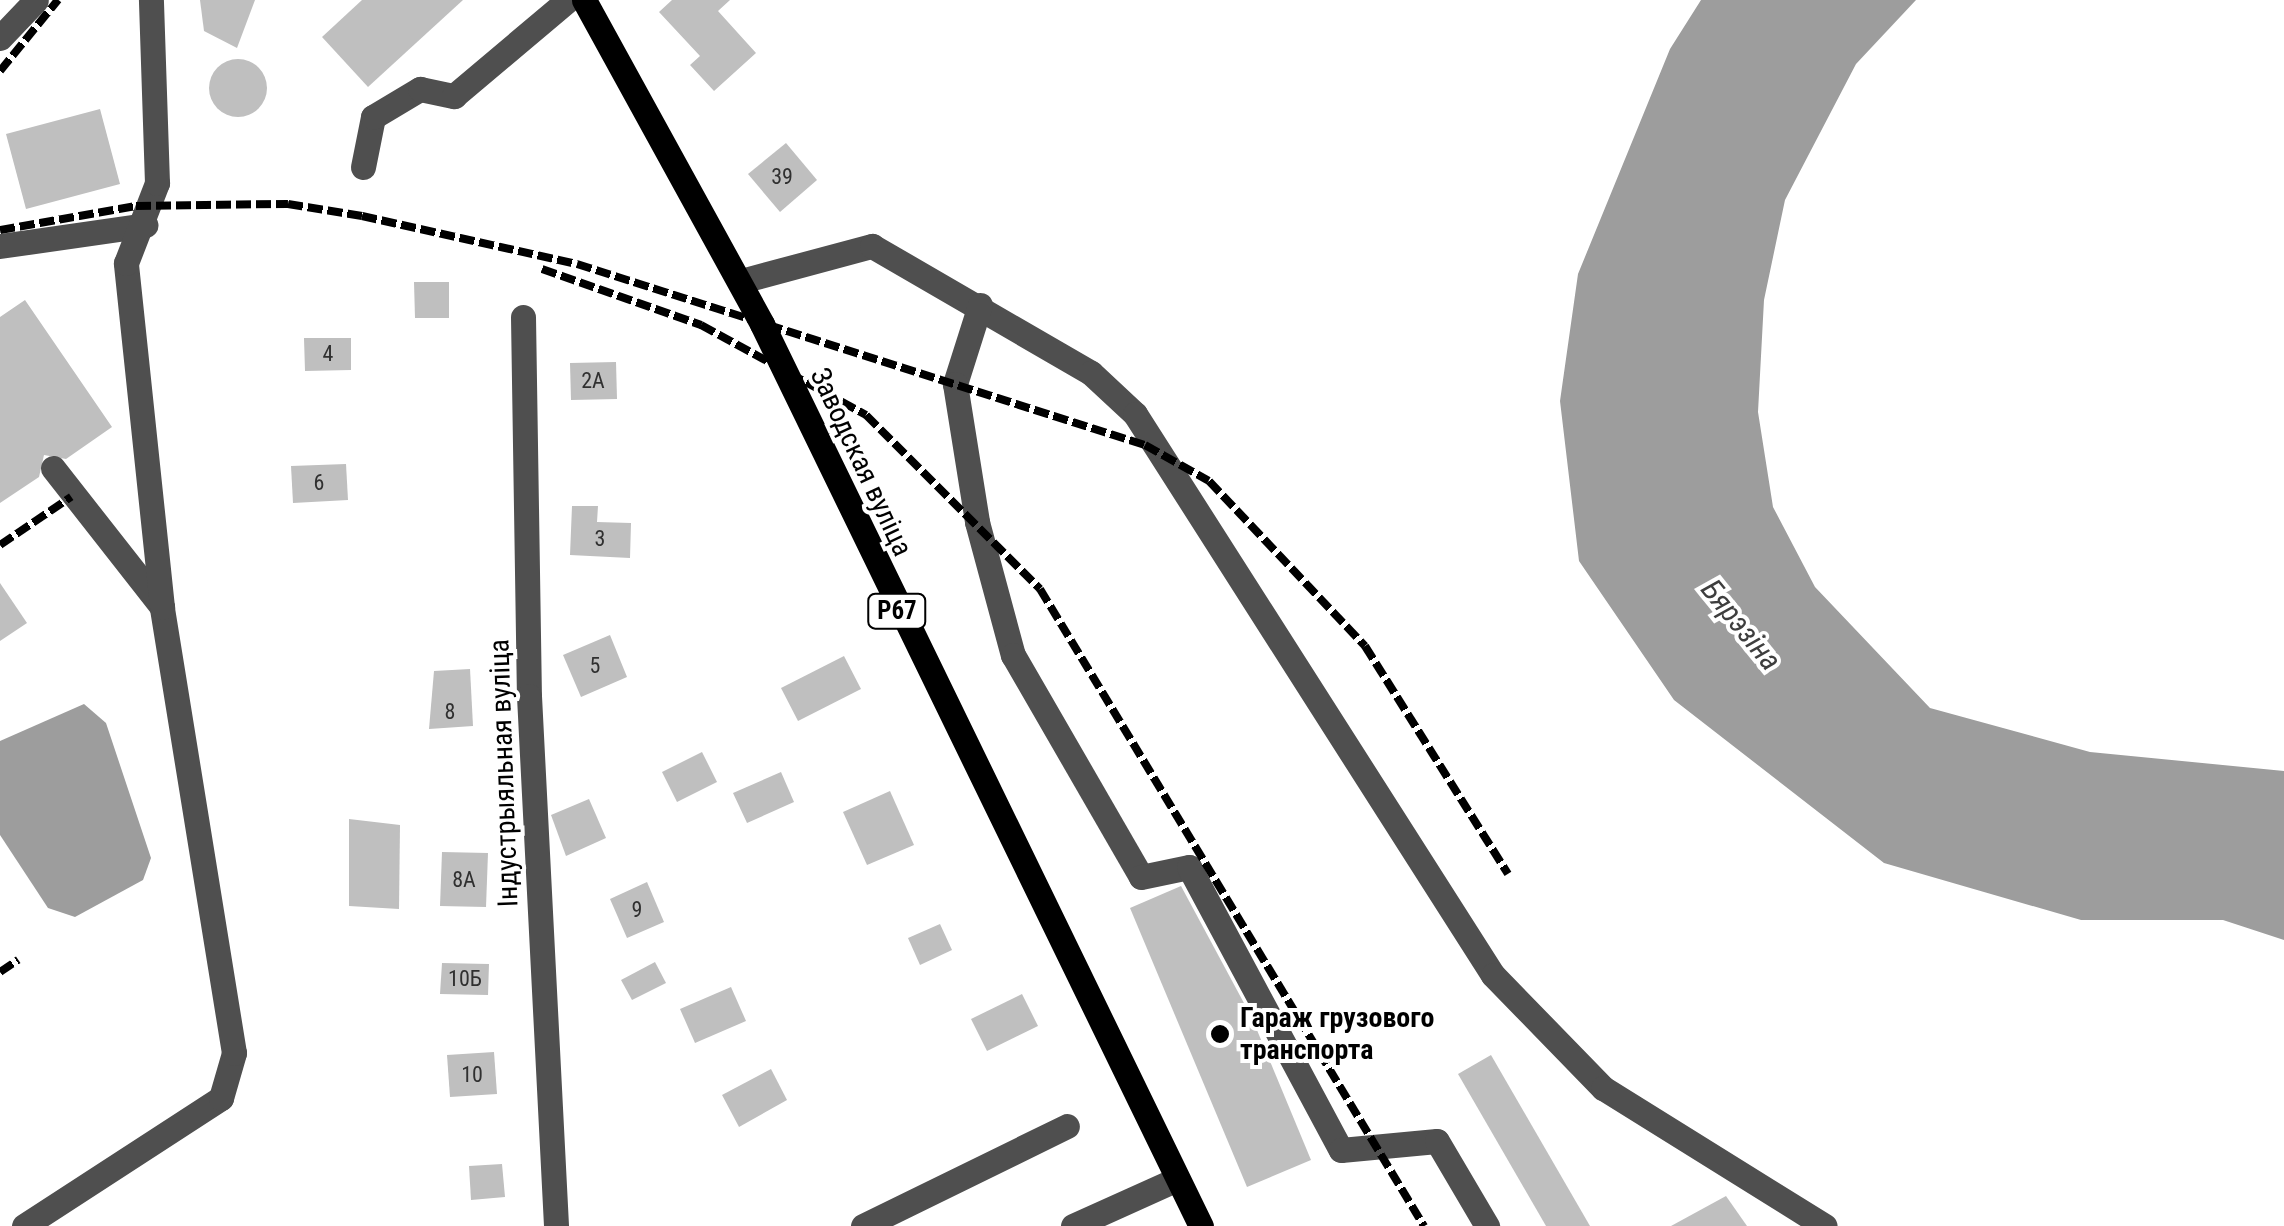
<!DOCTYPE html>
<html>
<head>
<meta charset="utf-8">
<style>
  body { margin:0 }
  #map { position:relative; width:2284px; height:1226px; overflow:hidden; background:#fff; font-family:"Roboto Condensed",sans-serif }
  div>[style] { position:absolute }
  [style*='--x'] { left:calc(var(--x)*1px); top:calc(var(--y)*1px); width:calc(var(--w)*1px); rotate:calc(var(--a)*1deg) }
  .water>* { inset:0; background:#9d9d9d }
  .building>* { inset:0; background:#bfbfbf }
  .round { border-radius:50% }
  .minor>* { height:25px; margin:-12.5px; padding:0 12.5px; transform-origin:12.5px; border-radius:12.5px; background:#4f4f4f }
  .major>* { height:25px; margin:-12.5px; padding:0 12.5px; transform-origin:12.5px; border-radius:12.5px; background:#000 }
  .rail>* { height:8px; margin-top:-4px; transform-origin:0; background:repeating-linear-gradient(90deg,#000 0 15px,transparent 0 20px) }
  .dots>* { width:28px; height:28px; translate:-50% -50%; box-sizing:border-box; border:5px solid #fff; border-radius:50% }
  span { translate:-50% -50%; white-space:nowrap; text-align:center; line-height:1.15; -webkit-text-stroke:8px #fff; paint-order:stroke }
  .number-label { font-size:22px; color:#303030 }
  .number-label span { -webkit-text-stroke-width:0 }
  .shield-label span { padding:2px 8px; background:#fff; border:2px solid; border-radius:8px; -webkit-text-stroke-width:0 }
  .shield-label { font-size:25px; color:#000; font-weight:700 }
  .street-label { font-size:28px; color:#000 }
  .poi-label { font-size:28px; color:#000; font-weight:700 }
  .left { translate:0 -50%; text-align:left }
  .water-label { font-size:30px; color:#3e3e3e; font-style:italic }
</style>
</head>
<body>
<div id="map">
  <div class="water">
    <i style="clip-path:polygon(1701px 0,1916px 0,1856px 64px,1785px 200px,1764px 300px,1758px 412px,1773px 507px,1815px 587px,1930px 708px,2090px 752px,2284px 771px,2284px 940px,2223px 920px,2081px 920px,1884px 863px,1674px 700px,1579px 561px,1560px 401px,1578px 274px,1670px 49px)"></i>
    <i style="clip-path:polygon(84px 704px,106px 723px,151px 858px,143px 880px,75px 917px,48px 908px,0 835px,0 741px)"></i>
  </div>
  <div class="building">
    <i style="clip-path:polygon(200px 0,255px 0,237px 48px,204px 31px)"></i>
    <i style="clip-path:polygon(362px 0,463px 0,368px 87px,322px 37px)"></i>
    <i style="clip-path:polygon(672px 0,730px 0,718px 11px,756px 53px,714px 91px,690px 65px,700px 56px,659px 12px)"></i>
    <i class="round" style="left:209px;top:59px;width:58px;height:58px"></i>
    <i style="clip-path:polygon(100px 109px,120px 184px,26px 209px,6px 134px)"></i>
    <i style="clip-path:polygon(786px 143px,817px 180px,780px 212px,748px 174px)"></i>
    <i style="clip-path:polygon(414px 282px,449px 282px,449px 318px,415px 318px)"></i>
    <i style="clip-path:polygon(25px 300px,112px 427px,66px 459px,44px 455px,39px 477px,0 503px,0 317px)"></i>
    <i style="clip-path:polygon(304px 338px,351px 338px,351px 370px,305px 371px)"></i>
    <i style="clip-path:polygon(616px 362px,617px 399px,571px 400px,570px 363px)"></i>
    <i style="clip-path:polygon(346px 464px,348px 500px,293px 503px,291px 466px)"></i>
    <i style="clip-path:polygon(572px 506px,598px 506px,597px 522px,631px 523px,630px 558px,570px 555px)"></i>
    <i style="clip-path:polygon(0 583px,27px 623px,0 641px)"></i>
    <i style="clip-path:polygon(610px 635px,627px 677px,581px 697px,563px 655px)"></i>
    <i style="clip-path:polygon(844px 656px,861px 689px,798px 721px,781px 688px)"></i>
    <i style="clip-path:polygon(470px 669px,473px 726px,429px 729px,434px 671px)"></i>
    <i style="clip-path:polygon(702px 752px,717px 782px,677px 802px,662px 772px)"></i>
    <i style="clip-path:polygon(781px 772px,794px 802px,747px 823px,733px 793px)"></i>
    <i style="clip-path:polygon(890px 791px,914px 845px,867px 865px,843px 812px)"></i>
    <i style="clip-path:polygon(589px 799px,606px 838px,566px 856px,551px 815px)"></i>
    <i style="clip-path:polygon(349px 819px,400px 825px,399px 909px,349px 906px)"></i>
    <i style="clip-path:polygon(442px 852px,488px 853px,486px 907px,440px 906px)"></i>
    <i style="clip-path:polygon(647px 882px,664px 922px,627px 938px,610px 899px)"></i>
    <i style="clip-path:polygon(1181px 886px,1252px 1018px,1311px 1160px,1247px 1187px,1130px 908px)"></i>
    <i style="clip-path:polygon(940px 924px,952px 950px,920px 965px,908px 938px)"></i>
    <i style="clip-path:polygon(655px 962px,666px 983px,632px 1000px,621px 980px)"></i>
    <i style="clip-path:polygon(442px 963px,489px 964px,488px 995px,440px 994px)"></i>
    <i style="clip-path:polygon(731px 987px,746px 1021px,695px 1043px,680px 1009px)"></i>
    <i style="clip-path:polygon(1022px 994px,1038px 1026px,987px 1051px,971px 1019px)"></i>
    <i style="clip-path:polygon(494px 1052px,497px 1094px,450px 1097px,447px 1055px)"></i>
    <i style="clip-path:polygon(1491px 1055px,1590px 1226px,1546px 1226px,1458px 1074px)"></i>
    <i style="clip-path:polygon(771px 1069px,787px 1100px,739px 1127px,722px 1095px)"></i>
    <i style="clip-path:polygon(502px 1164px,505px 1197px,471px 1200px,469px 1166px)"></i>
    <i style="clip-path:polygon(1726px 1196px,1747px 1226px,1671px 1226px)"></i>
  </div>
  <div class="minor">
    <i style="--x:0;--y:38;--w:52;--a:-46.5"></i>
    <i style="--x:363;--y:167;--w:51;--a:-78.7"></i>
    <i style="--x:373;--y:117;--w:55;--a:-30.8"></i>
    <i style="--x:420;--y:89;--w:35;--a:12"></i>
    <i style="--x:454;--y:96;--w:149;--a:-40.1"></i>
    <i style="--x:0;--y:246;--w:147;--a:-8.2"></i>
    <i style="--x:741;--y:281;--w:136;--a:-15"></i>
    <i style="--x:872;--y:246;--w:253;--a:30.1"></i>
    <i style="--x:1091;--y:373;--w:60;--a:43"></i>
    <i style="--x:1135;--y:414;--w:665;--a:57.46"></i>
    <i style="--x:1493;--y:975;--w:158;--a:45.8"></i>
    <i style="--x:1603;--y:1088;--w:261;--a:31.9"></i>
    <i style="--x:980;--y:305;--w:83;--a:107.6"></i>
    <i style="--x:955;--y:384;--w:140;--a:80.9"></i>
    <i style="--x:977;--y:522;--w:138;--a:74.9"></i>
    <i style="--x:1013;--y:655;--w:256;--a:60"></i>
    <i style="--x:1141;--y:877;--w:49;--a:-11.8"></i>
    <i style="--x:1189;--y:867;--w:321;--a:61.8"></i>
    <i style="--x:1341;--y:1150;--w:96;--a:-5.4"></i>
    <i style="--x:1437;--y:1141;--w:99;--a:59.5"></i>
    <i style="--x:523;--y:317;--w:379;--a:89.1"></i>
    <i style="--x:529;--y:696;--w:531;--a:87.08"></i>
    <i style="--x:53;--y:468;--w:177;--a:51.9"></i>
    <i style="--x:24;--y:1226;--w:235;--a:-33"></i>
    <i style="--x:221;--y:1098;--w:47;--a:-73.9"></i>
    <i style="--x:234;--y:1053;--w:452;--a:-99.2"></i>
    <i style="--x:162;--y:607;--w:346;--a:-96"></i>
    <i style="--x:126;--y:263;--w:86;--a:-68.8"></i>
    <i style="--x:157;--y:183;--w:183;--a:-91.9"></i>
    <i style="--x:863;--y:1226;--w:227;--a:-26.1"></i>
    <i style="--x:1073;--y:1226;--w:114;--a:-24.3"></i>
  </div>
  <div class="major">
    <i style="--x:584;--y:0;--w:370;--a:61.2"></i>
    <i style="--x:762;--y:324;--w:1003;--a:64.05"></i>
  </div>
  <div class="rail">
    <i style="--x:0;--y:71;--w:92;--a:-50.8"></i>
    <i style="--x:0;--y:230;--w:138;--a:-10"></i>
    <i style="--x:136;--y:206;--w:152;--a:-0.8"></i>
    <i style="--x:288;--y:204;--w:75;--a:9.2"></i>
    <i style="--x:362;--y:216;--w:220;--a:12.6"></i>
    <i style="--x:577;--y:264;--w:596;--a:17.68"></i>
    <i style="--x:1145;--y:445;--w:73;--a:29.4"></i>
    <i style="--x:1209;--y:481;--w:227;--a:46.6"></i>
    <i style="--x:1365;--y:646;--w:269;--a:57.9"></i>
    <i style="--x:542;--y:269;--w:169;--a:19.4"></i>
    <i style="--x:701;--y:325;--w:188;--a:28.6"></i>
    <i style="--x:866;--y:415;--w:246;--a:45"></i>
    <i style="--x:1040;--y:589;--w:744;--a:58.92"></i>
    <i style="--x:0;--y:545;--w:86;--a:-34.1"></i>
    <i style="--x:0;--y:972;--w:22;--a:-34"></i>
  </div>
  <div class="dots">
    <i style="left:1220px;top:1034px;background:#000"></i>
  </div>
  <div class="number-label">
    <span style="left:782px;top:177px">39</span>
    <span style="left:328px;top:354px">4</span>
    <span style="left:593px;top:381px">2А</span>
    <span style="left:319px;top:483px">6</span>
    <span style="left:600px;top:539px">3</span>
    <span style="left:595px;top:666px">5</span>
    <span style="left:450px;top:712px">8</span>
    <span style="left:464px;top:880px">8А</span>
    <span style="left:637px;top:910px">9</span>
    <span style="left:465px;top:979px">10Б</span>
    <span style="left:472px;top:1075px">10</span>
  </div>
  <div class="shield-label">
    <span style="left:897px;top:611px">Р67</span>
  </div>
  <div class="street-label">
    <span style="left:861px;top:462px;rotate:65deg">Заводская вуліца</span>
    <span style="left:504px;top:773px;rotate:-92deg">Індустрыяльная вуліца</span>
  </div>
  <div class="poi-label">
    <span class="left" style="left:1240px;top:1034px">Гараж грузового<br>транспорта</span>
  </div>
  <div class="water-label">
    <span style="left:1741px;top:625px;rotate:51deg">Бярэзіна</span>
  </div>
</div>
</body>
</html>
